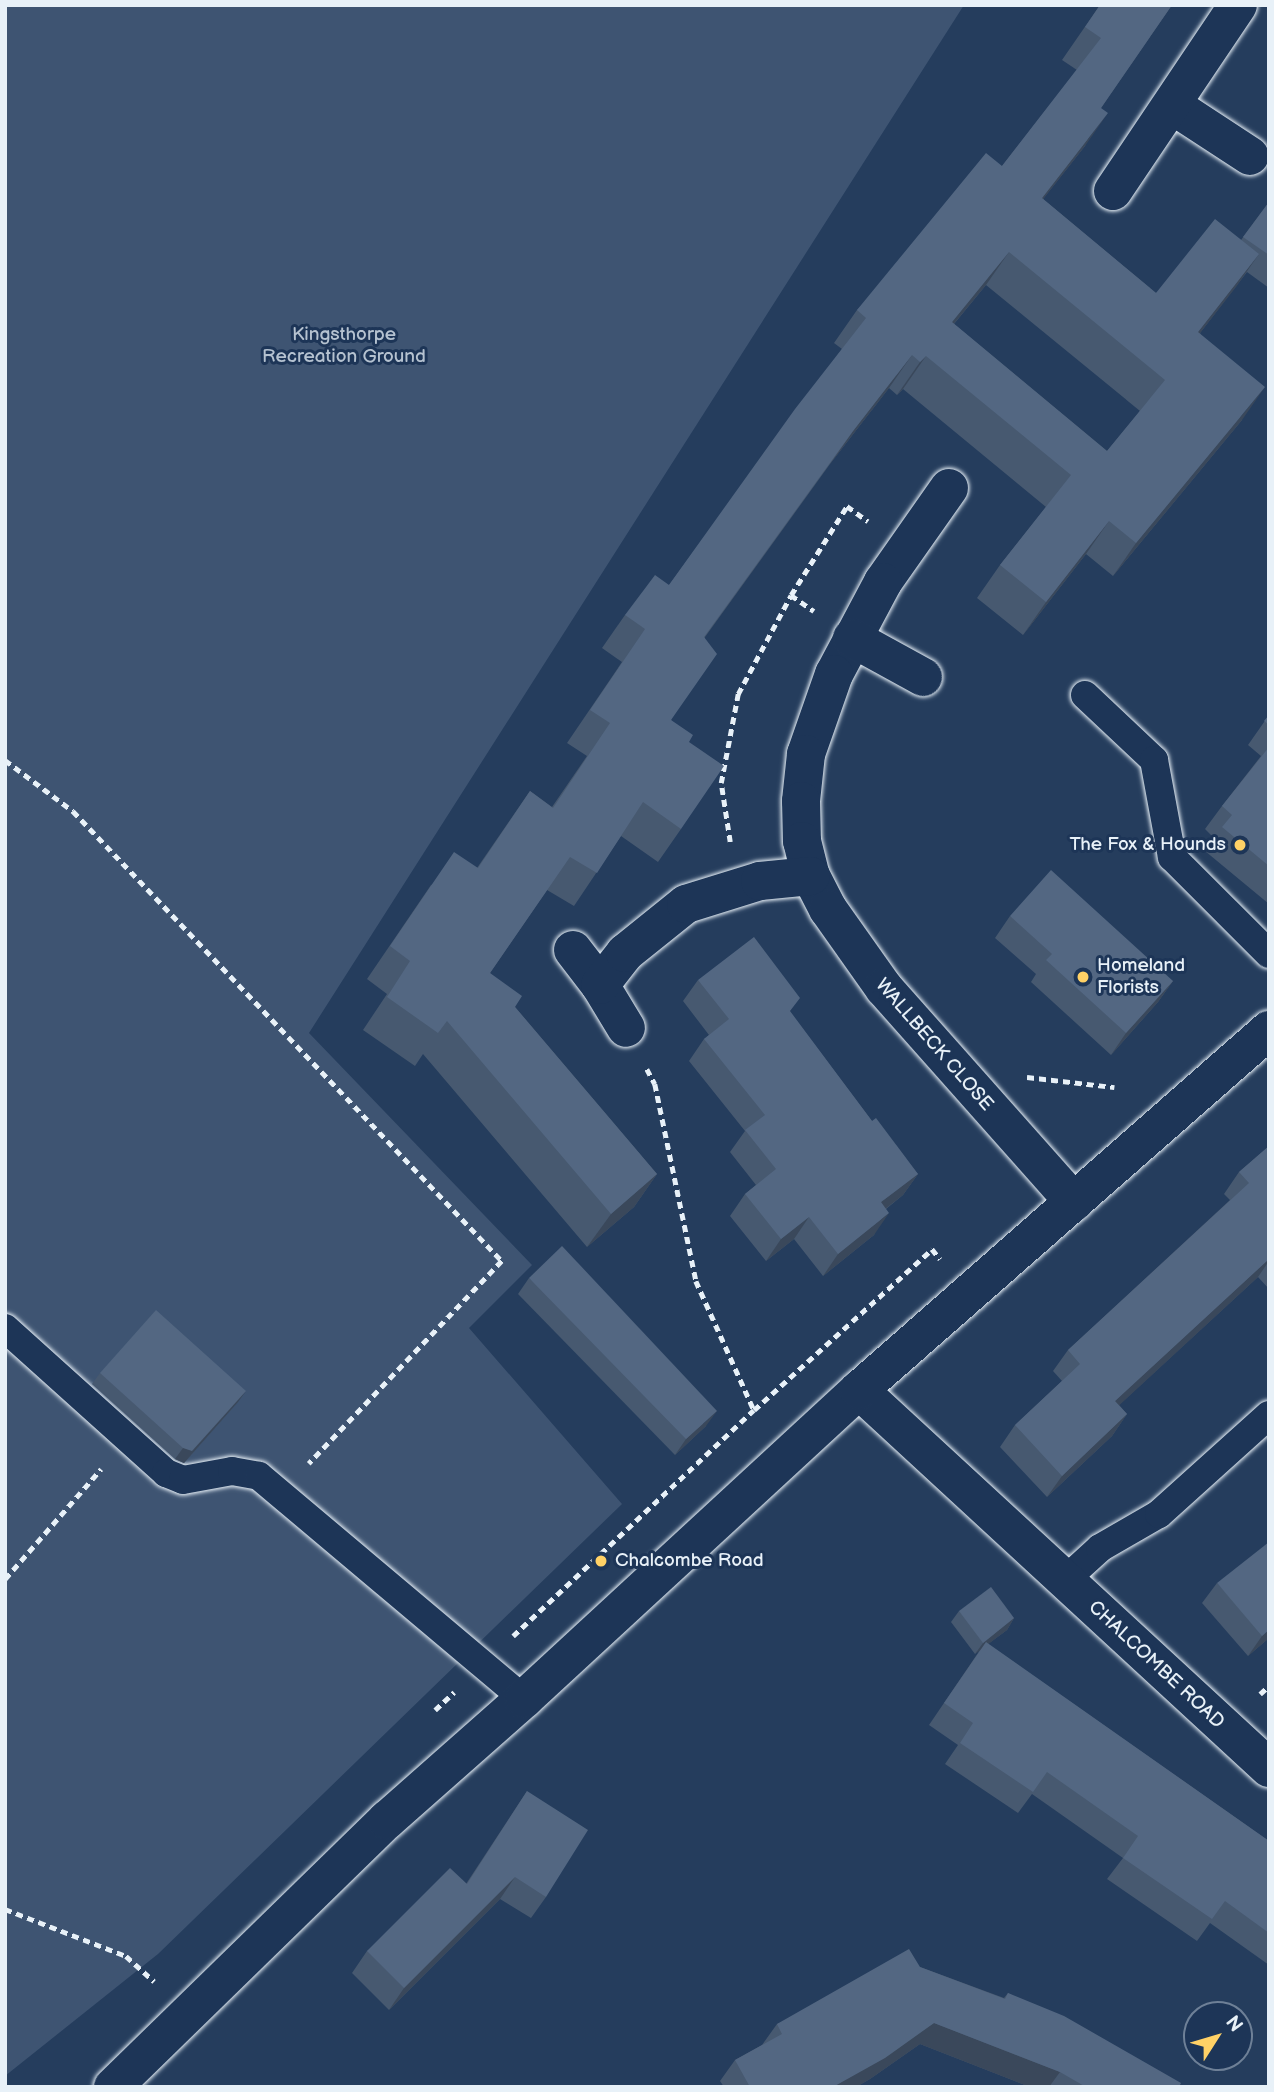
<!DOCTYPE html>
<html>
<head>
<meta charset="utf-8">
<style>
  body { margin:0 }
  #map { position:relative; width:1274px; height:2092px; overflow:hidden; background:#253d5d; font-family:"Balsamiq Sans",sans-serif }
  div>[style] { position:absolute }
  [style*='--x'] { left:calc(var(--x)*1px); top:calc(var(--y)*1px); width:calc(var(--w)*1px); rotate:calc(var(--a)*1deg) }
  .green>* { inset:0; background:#3e5472 }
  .path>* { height:4.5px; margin-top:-2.25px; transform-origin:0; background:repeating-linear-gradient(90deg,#e8f1f8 0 7px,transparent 0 12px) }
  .roads { filter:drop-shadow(0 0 2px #e8f1f8) drop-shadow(0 0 2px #e8f1f8) }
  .service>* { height:28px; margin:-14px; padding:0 14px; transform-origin:14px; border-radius:14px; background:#1d3557 }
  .minor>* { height:38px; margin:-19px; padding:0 19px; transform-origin:19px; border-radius:19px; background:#1d3557 }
  .trunk>* { height:38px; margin:-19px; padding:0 19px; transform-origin:19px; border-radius:19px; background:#1d3557 }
  .wall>* { inset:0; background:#475970 }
  .shaded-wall>* { inset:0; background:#3a485b }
  .building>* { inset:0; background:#536782 }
  .dots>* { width:19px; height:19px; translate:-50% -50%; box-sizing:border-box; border:4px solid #1d3557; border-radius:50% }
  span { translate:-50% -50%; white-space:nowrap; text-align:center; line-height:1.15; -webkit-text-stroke:6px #1d3557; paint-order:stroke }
  .park-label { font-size:19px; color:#b5c2d0 }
  .poi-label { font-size:19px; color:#e8f1f8 }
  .right { translate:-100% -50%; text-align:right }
  .left { translate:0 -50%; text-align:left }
  .street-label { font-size:19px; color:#e8f1f8 }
  .frame { position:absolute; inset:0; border:7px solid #e8f1f8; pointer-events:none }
  .north { position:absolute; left:1183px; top:2001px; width:70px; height:70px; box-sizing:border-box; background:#1d3557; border:2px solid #6e8097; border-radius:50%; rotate:53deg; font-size:19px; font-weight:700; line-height:28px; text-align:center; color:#e8f1f8 }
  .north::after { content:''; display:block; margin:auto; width:24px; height:32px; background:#ffd166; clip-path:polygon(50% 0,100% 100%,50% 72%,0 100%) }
</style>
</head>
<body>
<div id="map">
  <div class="green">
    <i style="clip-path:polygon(5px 5px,964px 5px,309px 1033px,532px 1265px,469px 1328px,622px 1504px,158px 1954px,5px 2076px)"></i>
  </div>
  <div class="path">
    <i style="--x:791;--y:595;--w:28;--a:35"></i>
    <i style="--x:5;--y:760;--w:85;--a:36.9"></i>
    <i style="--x:73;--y:811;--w:622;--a:46.37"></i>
    <i style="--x:502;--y:1261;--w:280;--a:133.6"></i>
    <i style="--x:730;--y:842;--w:60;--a:-98.7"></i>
    <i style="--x:721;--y:783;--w:91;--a:-79.2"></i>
    <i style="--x:738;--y:694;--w:112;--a:-61.8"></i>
    <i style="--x:791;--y:595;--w:105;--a:-57.8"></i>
    <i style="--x:847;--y:506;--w:26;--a:36"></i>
    <i style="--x:647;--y:1069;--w:17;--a:62"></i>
    <i style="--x:655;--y:1084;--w:201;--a:78.2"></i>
    <i style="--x:696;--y:1281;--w:141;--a:65.8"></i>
    <i style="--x:1027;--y:1077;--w:88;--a:6.6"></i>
    <i style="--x:5;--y:1579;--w:146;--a:-48.9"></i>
    <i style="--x:513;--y:1636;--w:330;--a:-43.2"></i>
    <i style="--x:754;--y:1410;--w:240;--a:-42.1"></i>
    <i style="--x:932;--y:1249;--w:13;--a:51"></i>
    <i style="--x:1260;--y:1694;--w:12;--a:-42"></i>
    <i style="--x:435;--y:1710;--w:26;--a:-43"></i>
    <i style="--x:5;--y:1909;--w:130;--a:21.2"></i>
    <i style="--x:126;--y:1956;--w:38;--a:42"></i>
  </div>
  <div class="roads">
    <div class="service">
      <i style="--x:1085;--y:695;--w:95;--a:43.3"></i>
      <i style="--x:1154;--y:760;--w:99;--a:79.5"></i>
      <i style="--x:1172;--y:857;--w:137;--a:45"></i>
      <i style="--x:5;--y:1328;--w:217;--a:42"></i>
      <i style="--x:166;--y:1473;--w:18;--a:22"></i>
      <i style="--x:183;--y:1480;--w:50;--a:-10.4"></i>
      <i style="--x:232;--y:1471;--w:27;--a:10"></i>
      <i style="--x:259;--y:1476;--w:346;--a:40.1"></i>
      <i style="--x:1065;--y:1580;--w:47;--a:-42.4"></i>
      <i style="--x:1100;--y:1548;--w:68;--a:-30"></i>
      <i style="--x:1159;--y:1514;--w:148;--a:-42"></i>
    </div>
    <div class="minor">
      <i style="--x:1172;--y:105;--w:93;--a:33.2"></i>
      <i style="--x:1113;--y:191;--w:224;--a:-56.1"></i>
      <i style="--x:949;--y:488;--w:115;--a:125.1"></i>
      <i style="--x:883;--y:582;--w:104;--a:118"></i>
      <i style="--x:834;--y:674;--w:85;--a:109.3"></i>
      <i style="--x:806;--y:754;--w:47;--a:96.1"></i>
      <i style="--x:801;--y:801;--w:40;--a:88.6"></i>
      <i style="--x:802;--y:841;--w:36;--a:76"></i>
      <i style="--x:811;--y:876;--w:37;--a:63"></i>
      <i style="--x:828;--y:909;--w:97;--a:54.7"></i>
      <i style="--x:884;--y:988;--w:286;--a:48.4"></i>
      <i style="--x:852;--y:638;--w:81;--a:28.8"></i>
      <i style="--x:573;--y:950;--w:44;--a:52.4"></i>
      <i style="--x:600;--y:985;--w:50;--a:58.8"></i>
      <i style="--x:600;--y:985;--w:41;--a:-52"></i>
      <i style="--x:625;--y:953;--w:78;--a:-38.8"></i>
      <i style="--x:686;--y:904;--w:77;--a:-17.3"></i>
      <i style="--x:760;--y:881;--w:51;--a:-5.6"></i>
      <i style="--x:859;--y:1390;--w:558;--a:42.67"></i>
    </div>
    <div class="trunk">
      <i style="--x:113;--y:2087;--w:383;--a:-44.3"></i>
      <i style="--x:387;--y:1820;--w:183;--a:-41.5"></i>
      <i style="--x:524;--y:1699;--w:456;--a:-42.7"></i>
      <i style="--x:859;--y:1390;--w:546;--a:-41.28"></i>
    </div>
  </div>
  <div class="wall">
    <i style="clip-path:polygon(evenodd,1100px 5px,1172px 5px,1101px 108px,1085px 146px,1043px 199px,1156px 293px,1241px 240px,1269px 202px,1269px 288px,1247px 272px,1200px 333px,1242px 420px,1113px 576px,1086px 554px,1023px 635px,977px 598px,1000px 565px,1046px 507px,903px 389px,897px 395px,889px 388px,830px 464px,705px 637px,671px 720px,689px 742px,681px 829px,658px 862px,621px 836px,574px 906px,547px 890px,490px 973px,515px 1007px,657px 1174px,634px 1207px,587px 1247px,423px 1054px,415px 1066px,363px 1030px,387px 994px,367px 979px,431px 885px,477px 868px,530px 791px,552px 807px,587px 756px,567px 743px,622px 662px,602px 648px,625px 615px,669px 585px,842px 349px,834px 343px,857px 310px,1002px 166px,1077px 70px,1062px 60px,1100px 5px,986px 285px,1140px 411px,1107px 451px,954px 324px,986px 285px)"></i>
    <i style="clip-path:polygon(1269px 715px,1269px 904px,1205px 851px,1214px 838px,1205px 829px,1222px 806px,1261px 756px,1248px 745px)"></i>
    <i style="clip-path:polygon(1010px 916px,1173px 981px,1158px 1002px,1111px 1055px,1031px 982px,1036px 974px,995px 938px)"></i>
    <i style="clip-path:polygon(698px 980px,790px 1012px,872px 1121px,918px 1174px,903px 1195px,886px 1209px,874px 1235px,823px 1276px,794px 1239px,766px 1261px,730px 1216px,745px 1194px,756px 1185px,730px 1152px,745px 1131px,689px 1061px,704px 1039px,709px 1035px,683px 1001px)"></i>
    <i style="clip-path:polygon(1269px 1146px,1269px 1289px,1258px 1277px,1119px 1405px,1127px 1414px,1112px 1436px,1047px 1497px,1000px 1447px,1015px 1425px,1062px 1381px,1053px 1371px,1068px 1350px,1230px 1200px,1224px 1194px,1239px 1172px)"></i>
    <i style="clip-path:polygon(529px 1278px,706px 1426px,675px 1455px,518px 1294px)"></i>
    <i style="clip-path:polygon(100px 1373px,238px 1402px,184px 1463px,175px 1459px,92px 1384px)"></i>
    <i style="clip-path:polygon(1217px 1583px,1269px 1638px,1248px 1656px,1202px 1603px)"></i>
    <i style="clip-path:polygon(959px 1611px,1014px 1618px,1007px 1630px,988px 1644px,1269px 1841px,1269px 1965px,1210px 1923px,1197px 1941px,1107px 1879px,1123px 1858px,1032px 1794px,1018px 1813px,945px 1764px,958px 1745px,929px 1725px,980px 1650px,975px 1654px,951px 1622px)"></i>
    <i style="clip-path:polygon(527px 1791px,546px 1897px,531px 1918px,500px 1899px,389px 2010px,352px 1973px,367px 1951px,466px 1884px)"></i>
    <i style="clip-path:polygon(920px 1967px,1004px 1998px,1008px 1993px,1179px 2087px,1030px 2087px,920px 2044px,870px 2079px,856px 2087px,724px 2087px,720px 2081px,735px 2060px,762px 2045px,777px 2024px)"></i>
  </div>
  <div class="shaded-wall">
    <i style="clip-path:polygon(1108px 113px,1085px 146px,1018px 231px,1042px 198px)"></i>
    <i style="clip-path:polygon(1009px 252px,986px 285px,928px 355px,952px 322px)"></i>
    <i style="clip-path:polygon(1259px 254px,1236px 287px,1175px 365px,1198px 332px)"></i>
    <i style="clip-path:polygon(912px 355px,889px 388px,830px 464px,853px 431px)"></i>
    <i style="clip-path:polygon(926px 356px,903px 389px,897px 395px,920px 362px)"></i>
    <i style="clip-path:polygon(1265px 387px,1242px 420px,1113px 576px,1136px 543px)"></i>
    <i style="clip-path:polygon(1109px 521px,1086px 554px,1023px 635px,1046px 602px)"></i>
    <i style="clip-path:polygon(1173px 981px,1158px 1002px,1111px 1055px,1126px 1033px)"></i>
    <i style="clip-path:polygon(657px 1174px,634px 1207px,587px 1247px,611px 1214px)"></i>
    <i style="clip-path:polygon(918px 1174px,903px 1195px,866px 1224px,881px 1202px)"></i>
    <i style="clip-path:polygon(889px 1213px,874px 1235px,823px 1276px,838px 1254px)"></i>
    <i style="clip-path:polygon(809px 1217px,794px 1239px,766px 1261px,781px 1239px)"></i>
    <i style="clip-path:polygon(1269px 1259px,1269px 1261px,1258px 1277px,1100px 1423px,1115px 1401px)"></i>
    <i style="clip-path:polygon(246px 1391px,238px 1402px,184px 1463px,175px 1459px,183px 1448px)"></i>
    <i style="clip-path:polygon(717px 1411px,706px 1426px,675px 1455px,686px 1439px)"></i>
    <i style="clip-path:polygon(1127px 1414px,1112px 1436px,1047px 1497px,1062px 1476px)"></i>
    <i style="clip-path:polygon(1014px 1618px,1007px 1630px,975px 1654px,983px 1643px)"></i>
    <i style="clip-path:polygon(1269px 1630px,1269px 1638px,1248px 1656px,1262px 1636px)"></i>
    <i style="clip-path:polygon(515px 1877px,500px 1899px,389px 2010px,404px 1988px)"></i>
    <i style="clip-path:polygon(934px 2023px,1060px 2072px,1049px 2087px,1030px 2087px,920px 2044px,870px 2079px,856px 2087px,833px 2087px)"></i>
  </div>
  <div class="building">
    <i style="clip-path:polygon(evenodd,1100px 5px,1172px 5px,1101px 108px,1108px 113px,1042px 198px,1156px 293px,1215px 219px,1259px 254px,1198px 332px,1265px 387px,1136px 543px,1109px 521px,1046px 602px,1000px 565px,1071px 475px,926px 356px,920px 362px,912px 355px,853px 431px,704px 637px,717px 654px,671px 720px,693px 735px,689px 742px,724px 766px,681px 829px,643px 802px,597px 873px,570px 857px,490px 973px,522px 996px,515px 1007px,657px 1174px,611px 1214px,447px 1021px,438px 1033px,387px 997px,410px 961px,390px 946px,454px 852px,478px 868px,530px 791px,553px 808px,610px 723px,590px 710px,645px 629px,625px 615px,655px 575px,669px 585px,795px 409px,866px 318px,857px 310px,986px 153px,1002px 166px,1101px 38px,1085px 27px,1100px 5px,1009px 252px,1165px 380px,1107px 451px,952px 322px,1009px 252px)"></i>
    <i style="clip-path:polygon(1269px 202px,1269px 255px,1243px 237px)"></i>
    <i style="clip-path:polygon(1269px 715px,1269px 725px,1264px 721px)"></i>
    <i style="clip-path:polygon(1269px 747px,1269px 866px,1222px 827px,1232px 815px,1222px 806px)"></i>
    <i style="clip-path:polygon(1051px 870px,1173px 981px,1126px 1033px,1046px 960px,1052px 954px,1010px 916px)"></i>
    <i style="clip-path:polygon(754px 937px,800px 998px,790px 1011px,872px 1121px,876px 1118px,918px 1174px,881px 1202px,889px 1213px,838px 1254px,809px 1217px,781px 1239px,745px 1194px,776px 1169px,745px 1130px,765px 1115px,704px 1039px,729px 1019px,698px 980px)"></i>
    <i style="clip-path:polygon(1269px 1146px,1269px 1259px,1115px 1401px,1127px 1414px,1062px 1476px,1015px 1425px,1080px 1364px,1068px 1350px,1249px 1183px,1239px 1172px)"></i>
    <i style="clip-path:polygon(562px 1246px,717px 1411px,686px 1439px,529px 1278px)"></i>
    <i style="clip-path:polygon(156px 1310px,246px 1391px,192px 1451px,183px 1448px,100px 1373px)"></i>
    <i style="clip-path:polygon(1269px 1542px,1269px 1630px,1262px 1636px,1217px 1583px)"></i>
    <i style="clip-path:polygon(991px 1587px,1014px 1618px,983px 1643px,959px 1611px)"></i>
    <i style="clip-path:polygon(986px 1642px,1269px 1841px,1269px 1933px,1225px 1901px,1212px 1919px,1123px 1858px,1138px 1836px,1047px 1772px,1033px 1792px,960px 1743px,973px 1723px,944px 1703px)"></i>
    <i style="clip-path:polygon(527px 1791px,588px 1830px,546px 1897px,515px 1877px,404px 1988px,367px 1951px,450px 1868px,467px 1884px)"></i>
    <i style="clip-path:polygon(909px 1949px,920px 1967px,1005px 1999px,1008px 1993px,1064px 2016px,1181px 2083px,1179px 2087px,1086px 2087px,1060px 2072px,934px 2023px,885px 2058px,833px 2087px,750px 2087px,735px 2060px,782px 2034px,777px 2024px)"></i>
  </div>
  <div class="dots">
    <i style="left:1240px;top:845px;background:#ffd166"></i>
    <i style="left:1083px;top:977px;background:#ffd166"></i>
    <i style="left:601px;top:1561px;background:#ffd166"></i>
  </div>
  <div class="park-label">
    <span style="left:344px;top:346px">Kingsthorpe<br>Recreation Ground</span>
  </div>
  <div class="poi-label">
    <span class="right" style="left:1226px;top:845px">The Fox &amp; Hounds</span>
    <span class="left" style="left:1097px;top:977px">Homeland<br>Florists</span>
    <span class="left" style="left:615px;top:1561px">Chalcombe Road</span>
  </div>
  <div class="street-label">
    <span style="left:934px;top:1045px;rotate:49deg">WALLBECK CLOSE</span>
    <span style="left:1156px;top:1665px;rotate:43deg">CHALCOMBE ROAD</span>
  </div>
  <div class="frame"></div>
  <div class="north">N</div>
</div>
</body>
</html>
